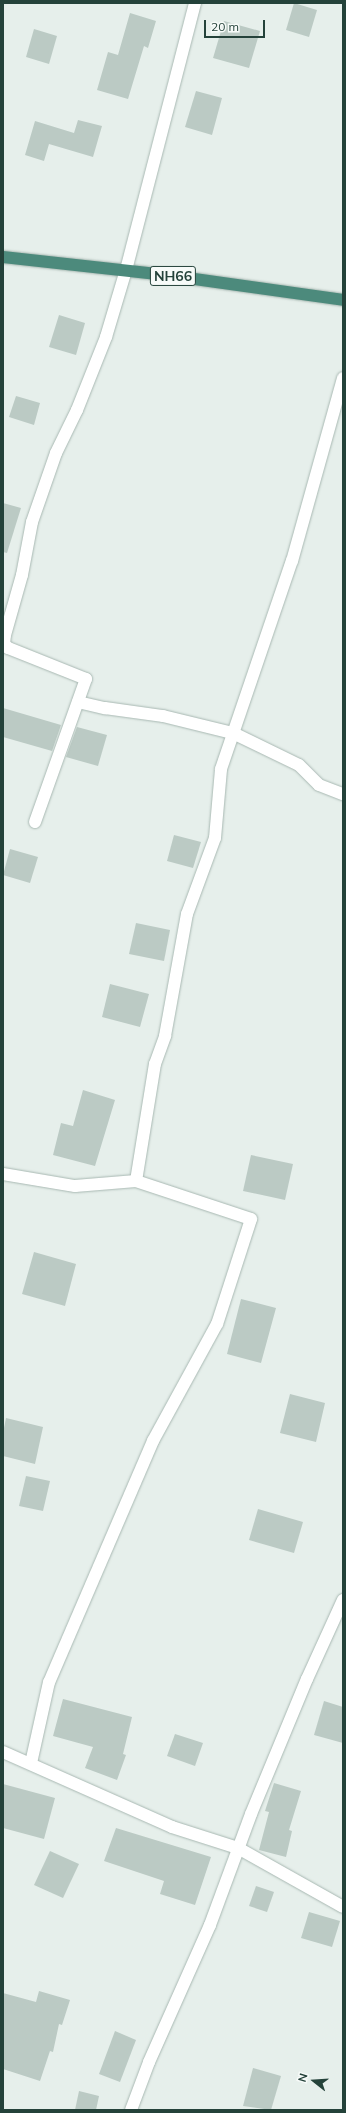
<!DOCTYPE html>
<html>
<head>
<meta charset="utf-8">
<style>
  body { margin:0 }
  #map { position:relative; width:346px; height:2113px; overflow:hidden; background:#e6efeb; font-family:Mulish,sans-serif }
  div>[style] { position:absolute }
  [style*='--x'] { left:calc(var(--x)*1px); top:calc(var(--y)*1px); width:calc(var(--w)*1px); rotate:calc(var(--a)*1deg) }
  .building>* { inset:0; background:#bbcac4 }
  .roads { filter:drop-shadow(0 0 1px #a8b8b2) drop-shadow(0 0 1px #a8b8b2) }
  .minor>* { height:12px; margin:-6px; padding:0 6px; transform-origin:6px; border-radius:6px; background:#fff }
  .trunk>* { height:12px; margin:-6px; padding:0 6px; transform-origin:6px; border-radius:6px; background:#4c8a7c }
  span { translate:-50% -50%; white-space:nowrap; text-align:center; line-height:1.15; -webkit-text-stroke:4px #f7fbf9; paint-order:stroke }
  .shield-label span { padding:1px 3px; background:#f7fbf9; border:1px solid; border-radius:3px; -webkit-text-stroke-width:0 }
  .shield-label { font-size:14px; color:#24423a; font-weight:700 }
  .frame { position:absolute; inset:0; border:4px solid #24423a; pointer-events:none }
  .north { position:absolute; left:294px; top:2061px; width:40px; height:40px; -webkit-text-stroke:3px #f7fbf9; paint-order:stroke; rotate:287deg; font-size:11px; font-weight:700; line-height:16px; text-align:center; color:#24423a }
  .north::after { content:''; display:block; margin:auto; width:14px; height:18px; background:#24423a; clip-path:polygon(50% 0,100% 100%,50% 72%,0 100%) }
  .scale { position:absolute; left:204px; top:20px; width:61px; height:18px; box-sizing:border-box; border:2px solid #24423a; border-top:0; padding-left:5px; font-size:12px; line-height:14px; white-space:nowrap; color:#24423a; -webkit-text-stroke:3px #f7fbf9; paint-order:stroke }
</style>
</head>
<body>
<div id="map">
  <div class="building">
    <i style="clip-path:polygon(294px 3px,317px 10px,309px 37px,286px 30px)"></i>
    <i style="clip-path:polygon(130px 13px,156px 21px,148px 48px,144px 46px,128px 99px,97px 90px,108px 52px,118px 55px)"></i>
    <i style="clip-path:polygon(224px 21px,260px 31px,249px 68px,213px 58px)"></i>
    <i style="clip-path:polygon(34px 29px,57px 36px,49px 64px,26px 57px)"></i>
    <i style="clip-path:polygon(196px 91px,222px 98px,212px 135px,185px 127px)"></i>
    <i style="clip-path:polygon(78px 120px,102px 126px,93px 157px,49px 144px,44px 161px,25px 155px,35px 121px,74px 133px)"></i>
    <i style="clip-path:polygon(59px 315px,85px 323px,76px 355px,49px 347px)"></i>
    <i style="clip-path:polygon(16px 396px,40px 403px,34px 425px,9px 417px)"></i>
    <i style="clip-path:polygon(3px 503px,21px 508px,7px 553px,3px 552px)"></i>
    <i style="clip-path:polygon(3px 708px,61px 725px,52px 751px,3px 737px)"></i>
    <i style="clip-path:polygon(77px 727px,107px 735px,98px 766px,66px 757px)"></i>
    <i style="clip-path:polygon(174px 835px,201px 842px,193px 868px,167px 861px)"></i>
    <i style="clip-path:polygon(10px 849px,38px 857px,30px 883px,3px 875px)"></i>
    <i style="clip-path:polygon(136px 923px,170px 930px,164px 961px,129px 954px)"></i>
    <i style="clip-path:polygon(110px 984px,149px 994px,140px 1027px,102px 1017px)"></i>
    <i style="clip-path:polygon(83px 1090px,115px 1100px,95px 1166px,53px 1155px,61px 1123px,73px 1126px)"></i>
    <i style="clip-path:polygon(251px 1155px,293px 1164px,285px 1200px,243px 1191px)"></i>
    <i style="clip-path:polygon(34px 1252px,76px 1264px,65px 1306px,22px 1294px)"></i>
    <i style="clip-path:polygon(241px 1299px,276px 1308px,261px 1363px,227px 1354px)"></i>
    <i style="clip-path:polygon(290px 1394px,325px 1403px,316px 1442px,280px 1433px)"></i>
    <i style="clip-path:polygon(6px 1418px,43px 1427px,35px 1464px,3px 1456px,3px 1433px)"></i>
    <i style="clip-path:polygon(26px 1476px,50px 1481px,43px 1511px,19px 1506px)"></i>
    <i style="clip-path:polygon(258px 1509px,303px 1522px,294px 1553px,249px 1540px)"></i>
    <i style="clip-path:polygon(63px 1699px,132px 1717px,123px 1754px,126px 1755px,117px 1780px,85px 1768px,93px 1747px,53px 1736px)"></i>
    <i style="clip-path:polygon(324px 1701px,343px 1707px,343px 1743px,314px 1735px)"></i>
    <i style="clip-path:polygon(175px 1734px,203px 1743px,195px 1766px,167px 1756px)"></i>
    <i style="clip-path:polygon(274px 1783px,301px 1791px,289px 1830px,292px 1831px,286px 1857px,259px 1850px,269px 1812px,265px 1811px)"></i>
    <i style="clip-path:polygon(3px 1784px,55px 1798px,44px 1839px,3px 1828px)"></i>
    <i style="clip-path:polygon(116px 1828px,211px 1857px,195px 1905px,160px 1894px,164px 1881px,104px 1861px)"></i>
    <i style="clip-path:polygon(50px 1851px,79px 1864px,63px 1898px,34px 1885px)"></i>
    <i style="clip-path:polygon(256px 1886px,274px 1892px,267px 1912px,249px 1906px)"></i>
    <i style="clip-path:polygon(309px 1912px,340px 1921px,332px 1947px,301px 1938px)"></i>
    <i style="clip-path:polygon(39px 1991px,70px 2000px,62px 2025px,59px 2024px,53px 2052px,50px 2051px,40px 2081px,3px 2069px,3px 1993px,36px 2002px)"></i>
    <i style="clip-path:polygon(115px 2031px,136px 2040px,120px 2082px,99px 2074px)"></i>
    <i style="clip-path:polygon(253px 2068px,281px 2076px,271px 2110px,243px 2106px)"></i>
    <i style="clip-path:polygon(79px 2091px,99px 2096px,96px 2110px,75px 2110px)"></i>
  </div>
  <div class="roads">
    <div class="minor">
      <i style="--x:78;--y:702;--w:28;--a:13"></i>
      <i style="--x:105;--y:708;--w:59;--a:7.9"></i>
      <i style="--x:163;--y:716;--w:72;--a:13.7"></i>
      <i style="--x:233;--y:733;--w:73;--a:25.9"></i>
      <i style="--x:299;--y:765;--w:28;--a:45"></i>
      <i style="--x:319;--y:785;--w:26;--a:21"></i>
      <i style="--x:35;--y:822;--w:152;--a:-70.4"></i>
      <i style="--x:86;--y:679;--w:84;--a:-158.3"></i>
      <i style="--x:8;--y:648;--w:6;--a:-135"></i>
      <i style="--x:4;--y:644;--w:9;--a:-84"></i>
      <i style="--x:5;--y:635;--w:62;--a:-74.2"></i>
      <i style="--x:22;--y:575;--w:54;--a:-79.3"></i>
      <i style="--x:32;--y:522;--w:73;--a:-70.8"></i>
      <i style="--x:56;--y:453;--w:48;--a:-64"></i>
      <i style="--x:77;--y:410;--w:79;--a:-68.3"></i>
      <i style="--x:106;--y:337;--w:70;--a:-73.4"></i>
      <i style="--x:126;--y:270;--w:276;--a:-75.5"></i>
      <i style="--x:3;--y:1174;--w:73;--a:9.5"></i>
      <i style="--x:75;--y:1186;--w:61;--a:-4.7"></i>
      <i style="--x:136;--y:1181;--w:121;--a:18.3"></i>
      <i style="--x:251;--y:1219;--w:110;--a:107.9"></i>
      <i style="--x:217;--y:1324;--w:133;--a:118.7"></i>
      <i style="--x:153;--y:1441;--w:262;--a:113.3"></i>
      <i style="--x:49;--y:1682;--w:83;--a:102.5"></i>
      <i style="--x:136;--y:1181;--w:119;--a:-80.8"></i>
      <i style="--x:155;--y:1064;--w:30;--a:-70"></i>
      <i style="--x:165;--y:1036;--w:124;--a:-79.8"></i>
      <i style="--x:187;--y:914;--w:81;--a:-69.8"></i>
      <i style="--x:215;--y:838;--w:69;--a:-85"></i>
      <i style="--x:221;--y:769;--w:220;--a:-71.2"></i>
      <i style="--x:292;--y:561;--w:190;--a:-74.4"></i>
      <i style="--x:3;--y:1752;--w:185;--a:23.9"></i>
      <i style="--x:172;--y:1827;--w:69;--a:17.7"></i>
      <i style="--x:238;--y:1848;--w:120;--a:29.3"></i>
      <i style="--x:131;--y:2110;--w:51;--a:-69.4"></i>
      <i style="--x:149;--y:2062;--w:150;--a:-66"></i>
      <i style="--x:210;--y:1925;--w:118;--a:-69.7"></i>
      <i style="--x:251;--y:1814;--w:146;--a:-67.5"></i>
      <i style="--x:307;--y:1679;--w:87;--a:-65.5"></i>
    </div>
    <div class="trunk">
      <i style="--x:3;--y:257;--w:164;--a:6.3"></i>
      <i style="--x:166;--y:275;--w:179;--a:8"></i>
    </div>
  </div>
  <div class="shield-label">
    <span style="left:173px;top:276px">NH66</span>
  </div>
  <div class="frame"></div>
  <div class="north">N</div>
  <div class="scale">20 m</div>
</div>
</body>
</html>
